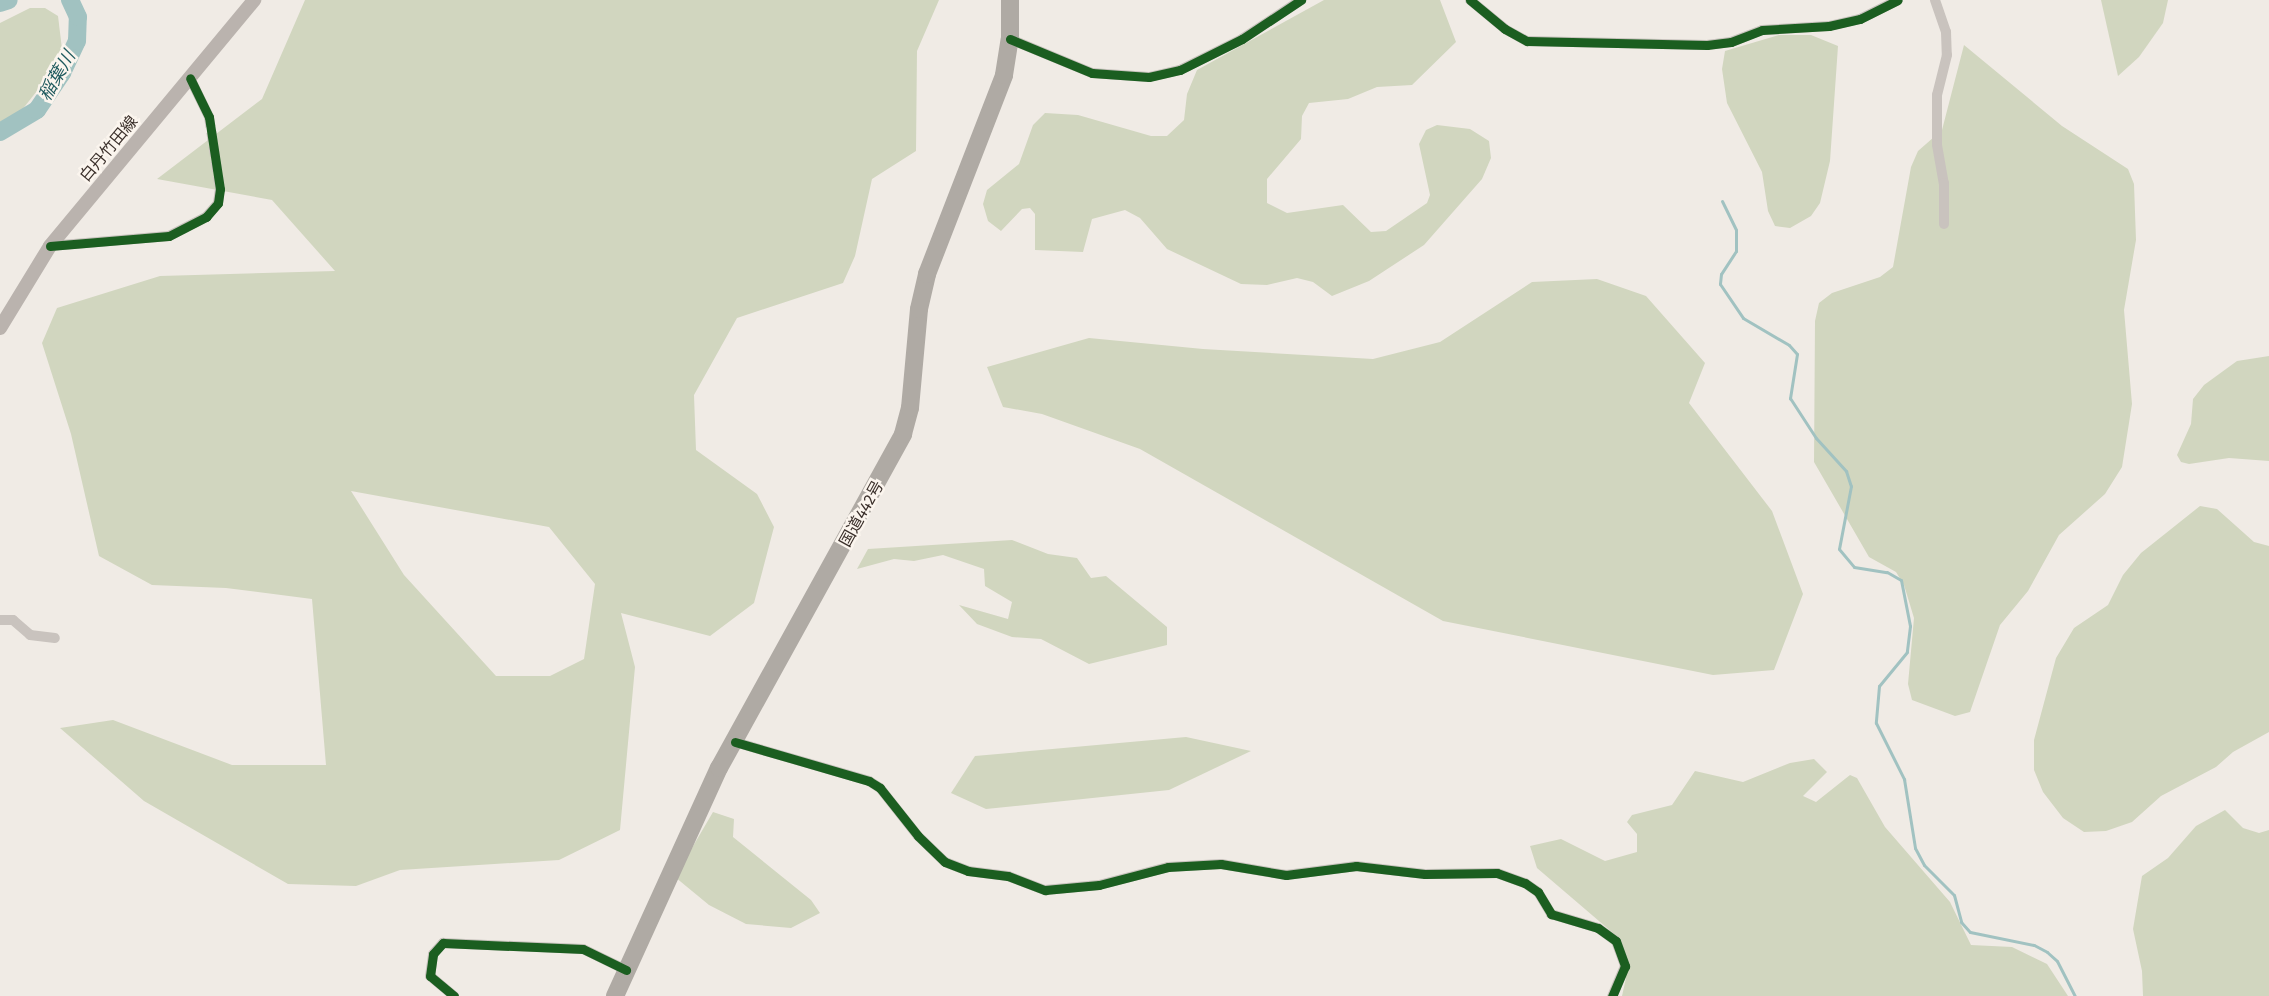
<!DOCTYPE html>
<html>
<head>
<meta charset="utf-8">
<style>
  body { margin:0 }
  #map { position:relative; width:2269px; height:996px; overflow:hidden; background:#f0ebe5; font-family:"Fira Sans","Noto Sans JP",sans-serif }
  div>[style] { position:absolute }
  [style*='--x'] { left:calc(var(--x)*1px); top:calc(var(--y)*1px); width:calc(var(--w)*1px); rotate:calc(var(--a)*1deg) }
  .green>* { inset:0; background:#d1d6bf }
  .stream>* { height:3px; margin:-1.5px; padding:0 1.5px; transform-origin:1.5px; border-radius:1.5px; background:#a1c2c1 }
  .river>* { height:18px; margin:-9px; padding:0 9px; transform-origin:9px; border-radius:9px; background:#a1c2c1 }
  .street-tunnel>* { height:10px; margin-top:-5px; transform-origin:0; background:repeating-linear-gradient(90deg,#ccc6c0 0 10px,transparent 0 15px) }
  .street>* { height:10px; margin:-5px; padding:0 5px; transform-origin:5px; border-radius:5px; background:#c9c3be }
  .secondary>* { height:14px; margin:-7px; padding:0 7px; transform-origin:7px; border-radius:7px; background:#bab3ae }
  .highway>* { height:18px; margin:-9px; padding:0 9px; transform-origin:9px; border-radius:9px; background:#afaaa4 }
  .cycleway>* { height:9px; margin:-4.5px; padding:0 4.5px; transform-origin:4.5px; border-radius:4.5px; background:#1b5e20 }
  span { translate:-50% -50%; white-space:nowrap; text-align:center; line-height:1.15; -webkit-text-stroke:5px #fbf5ee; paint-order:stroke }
  .street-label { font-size:16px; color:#3b302b }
  .water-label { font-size:18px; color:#1f5a5e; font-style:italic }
</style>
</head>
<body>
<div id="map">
  <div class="green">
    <i style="clip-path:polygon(evenodd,305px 0,939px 0,917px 51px,916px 151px,872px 179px,855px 256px,843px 283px,737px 318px,694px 395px,696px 450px,757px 494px,774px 527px,754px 603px,710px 636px,621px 613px,635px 667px,620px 830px,559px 860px,400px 870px,356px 886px,288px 884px,144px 801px,60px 728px,113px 720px,232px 765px,326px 765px,312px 599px,226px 588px,152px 585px,99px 556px,71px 434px,42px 343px,57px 308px,160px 276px,335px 271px,272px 200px,157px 179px,262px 99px,305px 0,351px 491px,549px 527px,595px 584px,584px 659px,550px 676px,496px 676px,404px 575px,351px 491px)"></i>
    <i style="clip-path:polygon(1324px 0,1440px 0,1456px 42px,1412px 85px,1377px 87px,1348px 99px,1309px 103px,1302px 116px,1301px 139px,1267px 179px,1267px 203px,1287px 213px,1343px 205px,1371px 232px,1386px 231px,1427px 203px,1430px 195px,1419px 144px,1426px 130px,1437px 125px,1470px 129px,1489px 141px,1491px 158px,1482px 179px,1424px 245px,1369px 281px,1332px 296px,1313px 282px,1297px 278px,1267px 285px,1241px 284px,1167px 249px,1140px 218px,1125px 210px,1092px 219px,1083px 252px,1035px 250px,1035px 214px,1030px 208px,1022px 209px,1001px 231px,988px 221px,983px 204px,987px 190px,1019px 164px,1033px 125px,1045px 113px,1078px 115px,1151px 136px,1167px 136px,1184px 120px,1187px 94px,1197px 70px)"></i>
    <i style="clip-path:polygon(2101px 0,2168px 0,2163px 23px,2139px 57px,2118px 76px)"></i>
    <i style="clip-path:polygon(30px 8px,45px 8px,58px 16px,62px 49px,48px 77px,14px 120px,0 126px,0 23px)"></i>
    <i style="clip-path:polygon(1779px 35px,1811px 35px,1838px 46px,1830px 161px,1820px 203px,1811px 216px,1790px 228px,1775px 226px,1768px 211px,1762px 172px,1727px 103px,1722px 69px,1725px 51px)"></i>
    <i style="clip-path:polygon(1964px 45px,2062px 126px,2128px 169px,2134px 184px,2136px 240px,2124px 310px,2132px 404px,2122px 467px,2105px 494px,2059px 535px,2028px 591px,2000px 625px,1970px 712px,1955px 716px,1912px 700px,1908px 684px,1914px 618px,1904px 585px,1896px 572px,1869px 557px,1814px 462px,1815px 321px,1819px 303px,1832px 293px,1880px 277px,1893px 267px,1911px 167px,1918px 151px,1942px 130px)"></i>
    <i style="clip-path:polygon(1597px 279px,1646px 296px,1705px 363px,1689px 403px,1772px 511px,1803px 594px,1774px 670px,1713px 675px,1443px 621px,1140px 449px,1042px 414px,1003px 407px,987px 367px,1089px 338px,1203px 349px,1373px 359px,1440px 342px,1532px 282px)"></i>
    <i style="clip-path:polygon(2269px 356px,2269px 461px,2229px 458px,2189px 464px,2181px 462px,2177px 455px,2191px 424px,2193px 399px,2204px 385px,2237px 361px)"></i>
    <i style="clip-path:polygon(2200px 506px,2217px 509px,2254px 542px,2269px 546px,2269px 732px,2233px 752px,2216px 767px,2161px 796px,2132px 822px,2106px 831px,2084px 832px,2063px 818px,2043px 792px,2034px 770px,2034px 740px,2056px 658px,2074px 628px,2108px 605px,2123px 575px,2141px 553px)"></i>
    <i style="clip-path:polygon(1012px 540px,1048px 554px,1077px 558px,1091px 578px,1106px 576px,1167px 627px,1167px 645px,1089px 664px,1041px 639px,1012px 637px,977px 624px,959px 605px,1008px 619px,1012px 602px,985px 586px,984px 569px,943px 555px,914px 561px,894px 559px,857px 569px,868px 549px)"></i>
    <i style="clip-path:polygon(1186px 737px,1251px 751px,1169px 790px,986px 809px,951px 793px,975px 756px)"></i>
    <i style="clip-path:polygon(1814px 759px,1827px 772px,1803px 796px,1816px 802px,1850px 775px,1857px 778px,1885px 827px,1950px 902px,1971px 945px,2012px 947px,2047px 964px,2068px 996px,1622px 996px,1626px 978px,1620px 939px,1537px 868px,1530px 846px,1561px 839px,1605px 861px,1637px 852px,1637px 834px,1627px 822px,1632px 815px,1672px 805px,1695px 771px,1743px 782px,1790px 763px)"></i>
    <i style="clip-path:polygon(2225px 810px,2243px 828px,2259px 833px,2269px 830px,2269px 996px,2143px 996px,2142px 971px,2133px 929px,2142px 876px,2168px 858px,2196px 826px)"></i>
    <i style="clip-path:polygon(713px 812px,734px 819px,733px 837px,811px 900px,820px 913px,791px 928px,746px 924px,709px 905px,675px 877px)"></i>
  </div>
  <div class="stream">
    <i style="--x:1722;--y:201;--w:32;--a:64"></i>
    <i style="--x:1736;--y:230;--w:21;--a:90"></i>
    <i style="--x:1736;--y:251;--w:27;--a:123"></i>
    <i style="--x:1721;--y:274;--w:10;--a:96"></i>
    <i style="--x:1720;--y:284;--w:41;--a:55.9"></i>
    <i style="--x:1743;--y:318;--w:53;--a:30.4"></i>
    <i style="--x:1789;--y:345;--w:12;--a:48"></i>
    <i style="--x:1797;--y:354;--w:45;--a:99"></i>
    <i style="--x:1790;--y:398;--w:48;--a:57"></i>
    <i style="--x:1816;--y:438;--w:45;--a:47.7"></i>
    <i style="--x:1846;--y:471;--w:16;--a:72"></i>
    <i style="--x:1851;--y:486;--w:64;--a:100.8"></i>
    <i style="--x:1839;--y:549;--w:23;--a:50"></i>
    <i style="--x:1854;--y:567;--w:33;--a:9"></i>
    <i style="--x:1887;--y:572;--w:16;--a:30"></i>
    <i style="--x:1901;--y:580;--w:47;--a:78.9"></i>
    <i style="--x:1910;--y:626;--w:26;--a:97"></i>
    <i style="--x:1907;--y:652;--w:44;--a:129.5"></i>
    <i style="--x:1879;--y:686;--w:37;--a:95"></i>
    <i style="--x:1876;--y:723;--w:63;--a:63.4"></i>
    <i style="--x:1904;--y:779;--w:70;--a:80.9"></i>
    <i style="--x:1915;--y:848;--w:19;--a:62"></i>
    <i style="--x:1924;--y:865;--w:42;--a:45"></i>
    <i style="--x:1954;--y:895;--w:28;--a:75"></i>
    <i style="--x:1961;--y:922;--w:13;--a:48"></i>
    <i style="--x:1970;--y:932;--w:65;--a:11.5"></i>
    <i style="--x:2034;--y:945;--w:15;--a:28"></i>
    <i style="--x:2047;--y:952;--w:13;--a:42"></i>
    <i style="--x:2057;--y:961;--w:39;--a:63"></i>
  </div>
  <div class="river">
    <i style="--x:0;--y:3;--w:9;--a:-18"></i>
    <i style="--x:0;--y:132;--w:43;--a:-30.7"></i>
    <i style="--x:37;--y:110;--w:45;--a:-56"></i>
    <i style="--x:62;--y:73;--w:35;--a:-65"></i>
    <i style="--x:77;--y:41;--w:24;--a:-88"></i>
    <i style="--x:78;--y:17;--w:19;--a:-115"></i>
  </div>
  <div class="street-tunnel">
    <i style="--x:209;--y:117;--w:73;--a:81.3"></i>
  </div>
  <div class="street">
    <i style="--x:1470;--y:0;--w:45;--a:39.6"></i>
    <i style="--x:1505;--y:29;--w:25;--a:29"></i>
    <i style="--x:1527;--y:41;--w:180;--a:1.3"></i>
    <i style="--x:1707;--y:45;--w:24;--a:-7"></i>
    <i style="--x:1731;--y:42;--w:33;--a:-21"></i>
    <i style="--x:1762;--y:30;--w:67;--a:-3.4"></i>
    <i style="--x:1829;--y:26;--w:32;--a:-13"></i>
    <i style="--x:1860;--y:19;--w:42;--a:-26.6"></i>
    <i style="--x:1935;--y:0;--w:34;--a:71"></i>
    <i style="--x:1946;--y:32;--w:23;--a:88"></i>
    <i style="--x:1947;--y:55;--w:41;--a:104"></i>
    <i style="--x:1937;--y:95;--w:50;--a:90"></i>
    <i style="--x:1937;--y:145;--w:39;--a:80"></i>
    <i style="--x:1944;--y:183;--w:41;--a:90"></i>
    <i style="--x:1010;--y:39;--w:89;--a:22.5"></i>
    <i style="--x:1092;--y:73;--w:57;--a:4"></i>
    <i style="--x:1149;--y:77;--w:32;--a:-13"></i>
    <i style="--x:1180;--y:70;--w:69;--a:-26.6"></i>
    <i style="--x:1242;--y:39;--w:71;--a:-33.5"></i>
    <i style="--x:190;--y:78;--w:43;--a:64"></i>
    <i style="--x:50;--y:246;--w:119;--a:-4.8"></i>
    <i style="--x:169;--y:236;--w:42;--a:-27.2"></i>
    <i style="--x:206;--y:217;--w:18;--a:-49"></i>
    <i style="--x:218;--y:203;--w:14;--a:-82"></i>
    <i style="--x:0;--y:620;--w:13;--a:0"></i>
    <i style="--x:13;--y:620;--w:23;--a:41"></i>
    <i style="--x:30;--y:635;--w:25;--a:7"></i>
    <i style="--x:735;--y:742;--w:140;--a:16.2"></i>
    <i style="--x:869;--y:781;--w:13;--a:32"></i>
    <i style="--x:880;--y:788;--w:61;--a:51.6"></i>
    <i style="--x:918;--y:836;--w:37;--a:44"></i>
    <i style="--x:945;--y:862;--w:25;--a:21"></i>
    <i style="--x:968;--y:871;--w:40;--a:7.1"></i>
    <i style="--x:1008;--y:876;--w:40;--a:21"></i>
    <i style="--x:1045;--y:890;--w:54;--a:-5.3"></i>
    <i style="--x:1099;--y:885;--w:71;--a:-14.6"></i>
    <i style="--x:1168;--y:867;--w:53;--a:-3.2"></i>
    <i style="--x:1221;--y:864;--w:66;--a:9.6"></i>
    <i style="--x:1286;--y:875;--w:71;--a:-7.3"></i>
    <i style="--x:1356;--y:866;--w:69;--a:6.6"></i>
    <i style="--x:1425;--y:874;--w:72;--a:-0.8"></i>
    <i style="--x:1497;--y:873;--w:30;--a:20"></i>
    <i style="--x:1525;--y:883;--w:16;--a:35"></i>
    <i style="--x:1538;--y:892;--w:26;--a:59"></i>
    <i style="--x:1551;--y:914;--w:49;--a:16.6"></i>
    <i style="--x:1598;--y:928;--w:22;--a:36"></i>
    <i style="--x:1616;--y:941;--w:27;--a:70"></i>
    <i style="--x:1625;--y:966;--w:33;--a:113"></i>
    <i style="--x:454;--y:996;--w:31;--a:-140"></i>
    <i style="--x:430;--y:976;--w:22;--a:-82"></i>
    <i style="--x:433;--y:954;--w:15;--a:-48"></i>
    <i style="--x:443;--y:943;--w:140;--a:2.5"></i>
    <i style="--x:583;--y:949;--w:48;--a:26"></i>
  </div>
  <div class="secondary">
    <i style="--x:0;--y:328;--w:96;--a:-58.6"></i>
    <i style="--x:50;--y:246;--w:320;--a:-50.3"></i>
  </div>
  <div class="highway">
    <i style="--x:615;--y:996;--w:251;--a:-65.5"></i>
    <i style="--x:719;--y:768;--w:381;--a:-61.1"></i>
    <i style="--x:903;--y:434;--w:27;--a:-75"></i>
    <i style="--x:910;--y:408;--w:99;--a:-84.8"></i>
    <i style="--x:919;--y:309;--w:36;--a:-77"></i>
    <i style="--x:927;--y:274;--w:213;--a:-68.8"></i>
    <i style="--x:1004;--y:75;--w:36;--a:-81"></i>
    <i style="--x:1010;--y:39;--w:39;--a:-90"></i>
  </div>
  <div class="cycleway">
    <i style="--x:1470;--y:0;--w:45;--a:39.6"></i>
    <i style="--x:1505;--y:29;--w:25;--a:29"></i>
    <i style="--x:1527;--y:41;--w:180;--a:1.3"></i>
    <i style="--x:1707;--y:45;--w:24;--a:-7"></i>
    <i style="--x:1731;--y:42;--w:33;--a:-21"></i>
    <i style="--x:1762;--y:30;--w:67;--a:-3.4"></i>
    <i style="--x:1829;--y:26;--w:32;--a:-13"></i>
    <i style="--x:1860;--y:19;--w:42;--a:-26.6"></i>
    <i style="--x:1010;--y:39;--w:89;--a:22.5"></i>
    <i style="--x:1092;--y:73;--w:57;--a:4"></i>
    <i style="--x:1149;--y:77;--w:32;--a:-13"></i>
    <i style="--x:1180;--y:70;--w:69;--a:-26.6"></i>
    <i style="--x:1242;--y:39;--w:71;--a:-33.5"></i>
    <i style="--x:50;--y:246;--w:119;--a:-4.8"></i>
    <i style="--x:169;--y:236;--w:42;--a:-27.2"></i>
    <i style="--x:206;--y:217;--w:18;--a:-49"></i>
    <i style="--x:218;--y:203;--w:14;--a:-82"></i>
    <i style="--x:220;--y:189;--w:73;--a:-98.7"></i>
    <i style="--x:209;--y:117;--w:43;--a:-116"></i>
    <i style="--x:735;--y:742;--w:140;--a:16.2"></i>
    <i style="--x:869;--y:781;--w:13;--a:32"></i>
    <i style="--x:880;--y:788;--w:61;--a:51.6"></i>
    <i style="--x:918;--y:836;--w:37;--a:44"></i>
    <i style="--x:945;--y:862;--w:25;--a:21"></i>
    <i style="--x:968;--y:871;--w:40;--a:7.1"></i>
    <i style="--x:1008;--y:876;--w:40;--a:21"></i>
    <i style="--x:1045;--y:890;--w:54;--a:-5.3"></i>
    <i style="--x:1099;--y:885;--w:71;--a:-14.6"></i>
    <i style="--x:1168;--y:867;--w:53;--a:-3.2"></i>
    <i style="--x:1221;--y:864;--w:66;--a:9.6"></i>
    <i style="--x:1286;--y:875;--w:71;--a:-7.3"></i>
    <i style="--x:1356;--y:866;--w:69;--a:6.6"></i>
    <i style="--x:1425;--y:874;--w:72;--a:-0.8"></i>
    <i style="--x:1497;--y:873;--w:30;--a:20"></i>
    <i style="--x:1525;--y:883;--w:16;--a:35"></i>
    <i style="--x:1538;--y:892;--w:26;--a:59"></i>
    <i style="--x:1551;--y:914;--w:49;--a:16.6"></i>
    <i style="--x:1598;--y:928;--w:22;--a:36"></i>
    <i style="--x:1616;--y:941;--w:27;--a:70"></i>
    <i style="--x:1625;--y:966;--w:33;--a:113"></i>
    <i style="--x:454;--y:996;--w:31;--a:-140"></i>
    <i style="--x:430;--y:976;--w:22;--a:-82"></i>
    <i style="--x:433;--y:954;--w:15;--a:-48"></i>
    <i style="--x:443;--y:943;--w:140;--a:2.5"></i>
    <i style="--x:583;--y:949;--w:48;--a:26"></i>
  </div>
  <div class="street-label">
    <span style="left:109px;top:149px;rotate:-50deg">白丹竹田線</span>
    <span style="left:862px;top:514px;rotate:-61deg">国道442号</span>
  </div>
  <div class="water-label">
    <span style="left:57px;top:76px;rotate:-60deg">稲葉川</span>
  </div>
</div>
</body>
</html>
